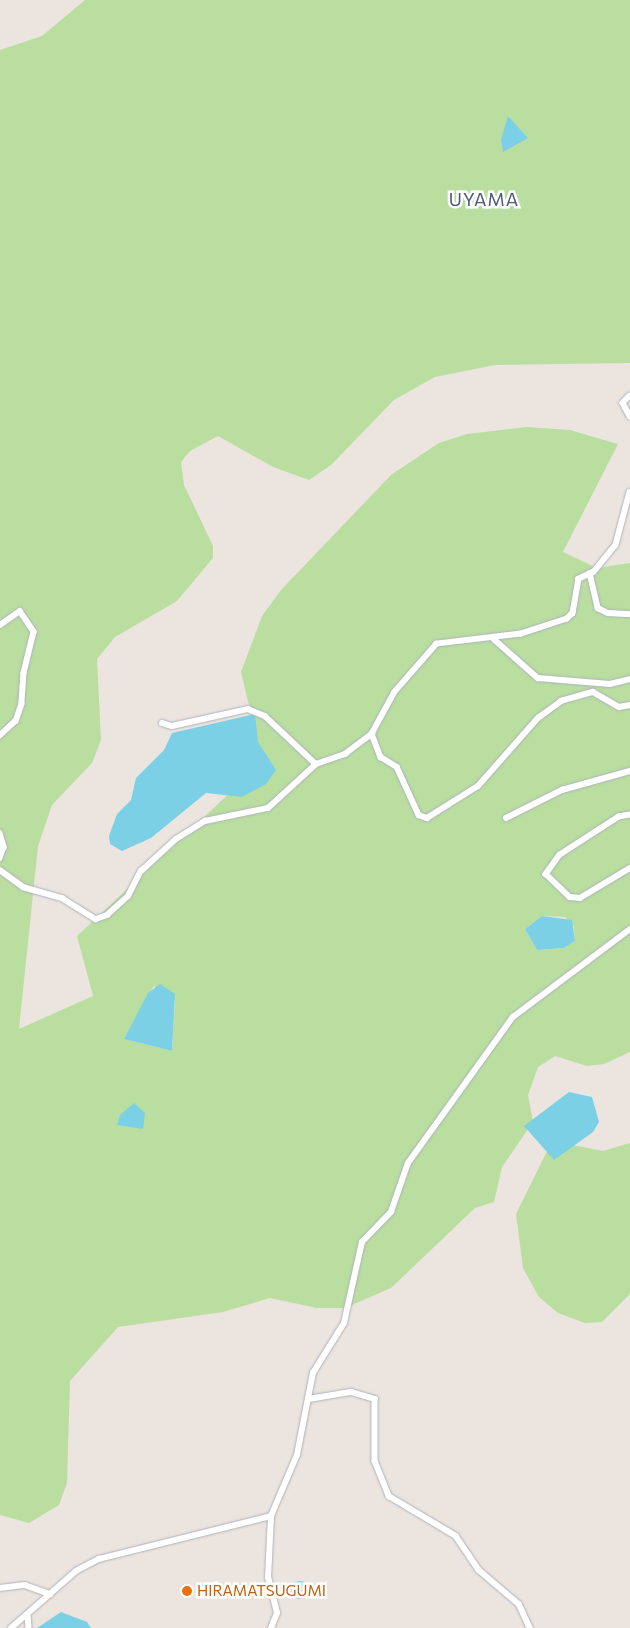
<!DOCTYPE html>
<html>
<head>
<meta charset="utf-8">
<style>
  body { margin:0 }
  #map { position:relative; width:630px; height:1628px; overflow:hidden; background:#ece5df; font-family:Commissioner,sans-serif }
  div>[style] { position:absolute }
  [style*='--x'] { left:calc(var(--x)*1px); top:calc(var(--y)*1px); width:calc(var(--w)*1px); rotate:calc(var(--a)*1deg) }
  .green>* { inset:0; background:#b9dea0 }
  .water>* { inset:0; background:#7bd0e5 }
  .round { border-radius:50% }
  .roads { filter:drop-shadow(0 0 1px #afb2bb) drop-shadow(0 0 1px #afb2bb) }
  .minor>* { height:5.5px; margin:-2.75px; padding:0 2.75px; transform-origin:2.75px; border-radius:2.75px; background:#fff }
  .dots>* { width:14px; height:14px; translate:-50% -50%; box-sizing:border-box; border:2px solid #fff; border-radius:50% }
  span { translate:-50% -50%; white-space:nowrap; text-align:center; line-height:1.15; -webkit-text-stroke:5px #fff; paint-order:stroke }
  .food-label { font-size:15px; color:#c56008 }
  .left { translate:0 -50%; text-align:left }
  .quarter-label { font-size:18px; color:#4f5a79; letter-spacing:1px }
</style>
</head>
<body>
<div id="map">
  <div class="green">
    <i style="clip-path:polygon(evenodd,85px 0,630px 0,630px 363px,495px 365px,435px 377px,394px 400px,331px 465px,309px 480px,273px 467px,218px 436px,190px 451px,181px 462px,184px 485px,213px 546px,213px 558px,177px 601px,115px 637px,97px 659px,101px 740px,92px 763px,52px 805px,38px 846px,19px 1029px,93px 996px,77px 936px,250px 774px,258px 743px,241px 672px,262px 616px,281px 590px,391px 475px,439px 443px,467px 434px,526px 427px,570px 430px,618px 444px,563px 552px,597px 568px,630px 563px,630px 1052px,604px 1064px,587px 1066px,555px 1056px,538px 1067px,528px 1095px,533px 1122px,502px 1167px,494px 1202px,475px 1208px,391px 1288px,345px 1308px,317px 1308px,270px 1298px,223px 1312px,118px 1327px,70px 1381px,67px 1483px,59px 1505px,29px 1523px,0 1515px,0 50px,42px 36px,85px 0,542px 916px,565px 917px,574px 927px,575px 941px,564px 948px,537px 950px,525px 929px,542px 916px,85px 0,154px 986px,175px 1000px,172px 1051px,124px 1039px,154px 986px)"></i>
    <i style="clip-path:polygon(552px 1141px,603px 1151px,630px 1143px,630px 1294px,602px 1322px,585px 1323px,558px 1313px,539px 1297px,523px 1268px,516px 1214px)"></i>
  </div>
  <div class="water">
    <i style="clip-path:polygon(508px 116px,528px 138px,503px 152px,501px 140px)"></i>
    <i style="clip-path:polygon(255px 714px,258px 742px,276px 770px,266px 784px,242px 797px,206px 793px,151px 838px,122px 851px,110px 844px,109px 836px,117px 814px,131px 800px,136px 778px,164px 750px,172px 733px)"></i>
    <i style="clip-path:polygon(542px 916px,572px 920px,575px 941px,564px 948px,537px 950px,525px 929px)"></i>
    <i style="clip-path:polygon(160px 984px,175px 994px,172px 1051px,124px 1039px,148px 993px)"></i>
    <i style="clip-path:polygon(569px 1092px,592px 1097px,599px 1122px,593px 1132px,554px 1160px,524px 1126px)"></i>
    <i style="clip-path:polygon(134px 1103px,145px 1113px,143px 1129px,117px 1125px,120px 1115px)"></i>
    <i class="round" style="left:291px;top:1581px;width:18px;height:18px"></i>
    <i style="clip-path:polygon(61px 1612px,87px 1622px,91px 1628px,37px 1628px)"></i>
  </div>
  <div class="roads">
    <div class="minor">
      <i style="--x:630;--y:396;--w:10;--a:135"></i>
      <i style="--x:623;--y:403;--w:15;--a:62"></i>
      <i style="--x:630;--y:492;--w:55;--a:104.8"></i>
      <i style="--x:616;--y:545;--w:35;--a:129"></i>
      <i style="--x:594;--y:572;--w:17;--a:155"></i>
      <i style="--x:579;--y:579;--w:35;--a:100"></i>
      <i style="--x:573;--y:613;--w:8;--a:135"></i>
      <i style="--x:567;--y:619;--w:48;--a:161.9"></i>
      <i style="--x:521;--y:634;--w:85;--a:173.2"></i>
      <i style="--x:437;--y:644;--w:64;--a:131.2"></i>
      <i style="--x:395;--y:692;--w:48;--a:118.7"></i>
      <i style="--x:372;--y:734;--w:25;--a:69"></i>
      <i style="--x:381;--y:757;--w:19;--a:32"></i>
      <i style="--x:397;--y:767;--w:53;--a:65.4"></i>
      <i style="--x:419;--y:815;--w:9;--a:21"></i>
      <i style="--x:427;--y:818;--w:60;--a:-32.1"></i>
      <i style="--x:478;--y:786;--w:91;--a:-48.6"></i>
      <i style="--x:538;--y:718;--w:29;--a:-36"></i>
      <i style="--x:561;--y:701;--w:33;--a:-16"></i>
      <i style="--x:593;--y:692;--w:30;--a:30"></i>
      <i style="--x:619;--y:707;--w:11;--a:-10"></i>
      <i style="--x:590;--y:573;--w:36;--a:77"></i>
      <i style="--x:598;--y:608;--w:11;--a:27"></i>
      <i style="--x:608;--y:613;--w:22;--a:3"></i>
      <i style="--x:0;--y:625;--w:24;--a:-35"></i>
      <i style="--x:20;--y:611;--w:25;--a:56"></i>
      <i style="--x:34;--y:632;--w:42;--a:103.7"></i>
      <i style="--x:24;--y:673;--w:31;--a:94"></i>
      <i style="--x:22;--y:704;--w:18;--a:109"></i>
      <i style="--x:16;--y:721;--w:22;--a:137"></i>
      <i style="--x:494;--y:639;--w:59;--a:41.6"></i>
      <i style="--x:538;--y:678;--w:72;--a:4.8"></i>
      <i style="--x:610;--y:684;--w:21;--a:-14"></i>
      <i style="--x:162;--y:723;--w:10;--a:17"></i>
      <i style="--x:172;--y:726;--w:78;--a:-12.6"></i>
      <i style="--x:248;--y:709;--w:18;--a:22"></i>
      <i style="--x:265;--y:716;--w:70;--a:43.3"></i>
      <i style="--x:630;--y:815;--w:11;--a:170"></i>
      <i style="--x:619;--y:817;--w:70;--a:147.2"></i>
      <i style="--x:560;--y:855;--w:24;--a:126"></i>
      <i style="--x:546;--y:874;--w:33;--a:44"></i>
      <i style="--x:570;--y:897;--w:10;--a:6"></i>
      <i style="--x:580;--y:898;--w:58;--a:-31"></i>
      <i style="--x:506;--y:818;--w:63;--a:-26.6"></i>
      <i style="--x:562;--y:790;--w:71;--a:-15.6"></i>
      <i style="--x:0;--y:833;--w:15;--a:74"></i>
      <i style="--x:4;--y:847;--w:12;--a:110"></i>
      <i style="--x:0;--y:870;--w:29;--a:36"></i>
      <i style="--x:23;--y:887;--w:41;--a:15.8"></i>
      <i style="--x:62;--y:898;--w:40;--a:32"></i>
      <i style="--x:96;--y:919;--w:12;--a:-20"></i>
      <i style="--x:107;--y:915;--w:28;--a:-42"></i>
      <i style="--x:128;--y:896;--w:28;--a:-63"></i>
      <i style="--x:141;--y:871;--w:47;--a:-42.4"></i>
      <i style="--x:176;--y:839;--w:34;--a:-32"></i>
      <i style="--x:205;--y:821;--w:64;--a:-11.7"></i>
      <i style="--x:268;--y:808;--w:65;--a:-42.5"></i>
      <i style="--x:316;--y:764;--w:31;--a:-19"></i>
      <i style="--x:345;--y:754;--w:34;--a:-37"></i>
      <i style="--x:309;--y:1399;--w:43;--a:-9.5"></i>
      <i style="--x:351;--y:1392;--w:25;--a:16"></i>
      <i style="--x:375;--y:1399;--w:62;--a:90"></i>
      <i style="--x:375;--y:1461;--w:38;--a:68"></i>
      <i style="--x:389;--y:1496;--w:78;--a:30.8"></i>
      <i style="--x:456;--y:1536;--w:41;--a:55.9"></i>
      <i style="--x:479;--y:1570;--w:52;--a:40.4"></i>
      <i style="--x:519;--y:1604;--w:26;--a:65"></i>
      <i style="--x:0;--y:1588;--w:25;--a:-7"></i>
      <i style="--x:25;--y:1585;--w:27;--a:20"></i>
      <i style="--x:28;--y:1614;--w:14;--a:86"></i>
      <i style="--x:11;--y:1628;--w:86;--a:-41.2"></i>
      <i style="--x:76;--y:1571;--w:26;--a:-28"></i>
      <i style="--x:99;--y:1559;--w:177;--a:-14"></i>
      <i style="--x:271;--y:1516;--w:66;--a:-66.9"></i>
      <i style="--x:297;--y:1455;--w:84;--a:-79"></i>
      <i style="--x:313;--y:1373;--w:59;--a:-58.2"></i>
      <i style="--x:344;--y:1323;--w:83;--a:-77.5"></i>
      <i style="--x:362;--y:1242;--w:42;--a:-46"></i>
      <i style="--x:391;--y:1212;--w:52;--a:-70.9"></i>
      <i style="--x:408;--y:1163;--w:180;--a:-54.3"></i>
      <i style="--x:513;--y:1017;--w:146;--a:-36.9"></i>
      <i style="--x:271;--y:1628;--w:16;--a:-68"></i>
      <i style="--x:277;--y:1613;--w:36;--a:-104"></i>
      <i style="--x:268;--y:1578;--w:62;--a:-87.2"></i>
    </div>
  </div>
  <div class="dots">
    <i style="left:187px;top:1591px;background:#e8710a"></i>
  </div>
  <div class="food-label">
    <span class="left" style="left:197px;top:1591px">HIRAMATSUGUMI</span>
  </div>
  <div class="quarter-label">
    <span style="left:484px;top:199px">UYAMA</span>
  </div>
</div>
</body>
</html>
